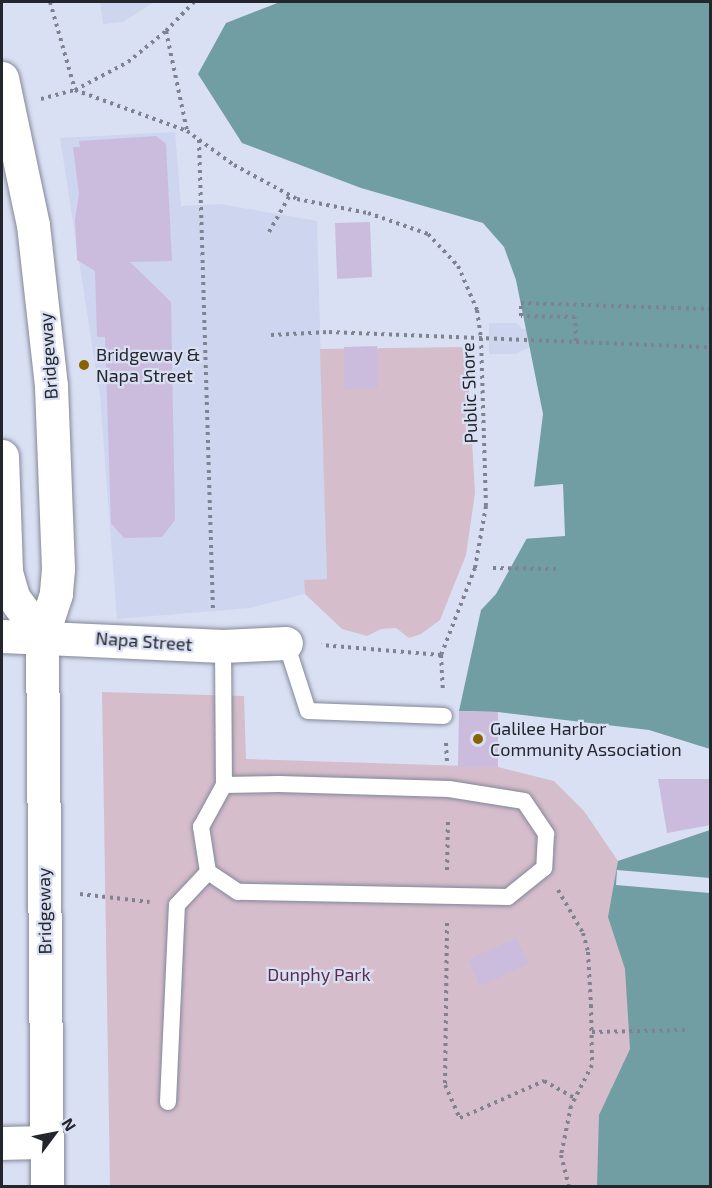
<!DOCTYPE html>
<html>
<head>
<meta charset="utf-8">
<style>
  body { margin:0 }
  #map { position:relative; width:712px; height:1188px; overflow:hidden; background:#dae0f3; font-family:"Exo 2",sans-serif }
  div>[style] { position:absolute }
  [style*='--x'] { left:calc(var(--x)*1px); top:calc(var(--y)*1px); width:calc(var(--w)*1px); rotate:calc(var(--a)*1deg) }
  .built>* { inset:0; background:#cdd5ef }
  .green>* { inset:0; background:#d6bdcc }
  .water>* { inset:0; background:#719ea3 }
  .pier>* { inset:0; background:#dae0f3 }
  .building>* { inset:0; background:#cbbbdd }
  .path>* { height:4px; margin-top:-2px; transform-origin:0; background:repeating-linear-gradient(90deg,#7f8390 0 3px,transparent 0 7.5px) }
  .roads { filter:drop-shadow(0 0 2px #828899) drop-shadow(0 0 2px #828899) }
  .service>* { height:16px; margin:-8px; padding:0 8px; transform-origin:8px; border-radius:8px; background:#fff }
  .minor>* { height:33px; margin:-16.5px; padding:0 16.5px; transform-origin:16.5px; border-radius:16.5px; background:#fff }
  .secondary>* { height:33px; margin:-16.5px; padding:0 16.5px; transform-origin:16.5px; border-radius:16.5px; background:#fff }
  .dots>* { width:16px; height:16px; translate:-50% -50%; box-sizing:border-box; border:3px solid #dae0f3; border-radius:50% }
  span { translate:-50% -50%; white-space:nowrap; text-align:center; line-height:1.15; -webkit-text-stroke:4.5px #dae0f3; paint-order:stroke }
  .poi-label { font-size:18px; color:#24262d }
  .left { translate:0 -50%; text-align:left }
  .street-label { font-size:18px; color:#24262d }
  .park-label { font-size:18px; color:#5b2d4c }
  .frame { position:absolute; inset:0; border:3px solid #24262d; pointer-events:none }
  .north { position:absolute; left:24px; top:1104px; width:60px; height:60px; -webkit-text-stroke:4px #dae0f3; paint-order:stroke; rotate:58deg; font-size:16px; font-weight:700; line-height:24px; text-align:center; color:#24262d }
  .north::after { content:''; display:block; margin:auto; width:21px; height:27px; background:#24262d; clip-path:polygon(50% 0,100% 100%,50% 72%,0 100%) }
</style>
</head>
<body>
<div id="map">
  <div class="built">
    <i style="clip-path:polygon(100px 2px,154px 2px,123px 22px,103px 24px)"></i>
    <i style="clip-path:polygon(175px 132px,181px 206px,220px 204px,317px 221px,327px 579px,304px 580px,305px 594px,250px 608px,117px 619px,100px 396px,60px 138px)"></i>
    <i style="clip-path:polygon(489px 323px,517px 323px,522px 329px,562px 332px,515px 354px,489px 354px)"></i>
  </div>
  <div class="green">
    <i style="clip-path:polygon(461px 347px,467px 353px,475px 493px,466px 555px,440px 620px,421px 634px,409px 638px,396px 628px,381px 629px,367px 636px,342px 629px,305px 594px,304px 580px,327px 579px,320px 349px)"></i>
    <i style="clip-path:polygon(102px 692px,244px 696px,246px 759px,498px 767px,554px 781px,584px 811px,618px 861px,710px 830px,660px 1186px,110px 1186px)"></i>
  </div>
  <div class="water">
    <i style="clip-path:polygon(280px 2px,710px 2px,710px 749px,649px 730px,498px 712px,459px 711px,481px 610px,496px 594px,527px 538px,534px 487px,543px 414px,516px 280px,504px 247px,483px 223px,361px 188px,242px 143px,198px 74px,226px 23px)"></i>
    <i style="clip-path:polygon(710px 830px,710px 1186px,597px 1186px,599px 1115px,630px 1049px,625px 969px,608px 917px,618px 861px)"></i>
  </div>
  <div class="pier">
    <i style="clip-path:polygon(563px 484px,565px 536px,522px 539px,530px 487px)"></i>
    <i style="clip-path:polygon(617px 870px,710px 878px,710px 893px,616px 885px)"></i>
  </div>
  <div class="building">
    <i style="clip-path:polygon(156px 136px,166px 144px,172px 261px,130px 262px,171px 302px,175px 520px,162px 537px,124px 538px,111px 523px,105px 337px,97px 337px,95px 271px,77px 260px,75px 220px,79px 194px,73px 147px,80px 147px,79px 141px)"></i>
    <i style="clip-path:polygon(370px 222px,372px 277px,337px 279px,335px 223px)"></i>
    <i style="clip-path:polygon(377px 346px,378px 388px,344px 389px,344px 347px)"></i>
    <i style="clip-path:polygon(459px 711px,498px 712px,498px 767px,458px 767px)"></i>
    <i style="clip-path:polygon(658px 779px,711px 779px,711px 825px,667px 833px)"></i>
    <i style="clip-path:polygon(516px 938px,529px 964px,480px 986px,468px 960px)"></i>
  </div>
  <div class="path">
    <i style="--x:50;--y:2;--w:91;--a:74.1"></i>
    <i style="--x:166;--y:31;--w:102;--a:78.1"></i>
    <i style="--x:75;--y:90;--w:119;--a:20.1"></i>
    <i style="--x:187;--y:131;--w:58;--a:35.9"></i>
    <i style="--x:234;--y:165;--w:72;--a:28.4"></i>
    <i style="--x:297;--y:199;--w:72;--a:11.2"></i>
    <i style="--x:368;--y:213;--w:64;--a:19.3"></i>
    <i style="--x:428;--y:234;--w:44;--a:46.8"></i>
    <i style="--x:458;--y:266;--w:48;--a:66.6"></i>
    <i style="--x:477;--y:310;--w:28;--a:82"></i>
    <i style="--x:481;--y:338;--w:168;--a:88.3"></i>
    <i style="--x:486;--y:506;--w:63;--a:100.1"></i>
    <i style="--x:475;--y:568;--w:93;--a:111.3"></i>
    <i style="--x:441;--y:655;--w:120;--a:-175.2"></i>
    <i style="--x:41;--y:99;--w:35;--a:-15"></i>
    <i style="--x:75;--y:90;--w:60;--a:-27.8"></i>
    <i style="--x:128;--y:62;--w:49;--a:-39.2"></i>
    <i style="--x:166;--y:31;--w:40;--a:-46"></i>
    <i style="--x:199;--y:140;--w:469;--a:88.3"></i>
    <i style="--x:269;--y:232;--w:43;--a:-60.4"></i>
    <i style="--x:271;--y:335;--w:58;--a:-3"></i>
    <i style="--x:329;--y:332;--w:381;--a:2.3"></i>
    <i style="--x:576;--y:341;--w:24;--a:-92"></i>
    <i style="--x:575;--y:317;--w:54;--a:-178.9"></i>
    <i style="--x:521;--y:316;--w:13;--a:-90"></i>
    <i style="--x:521;--y:303;--w:189;--a:1.8"></i>
    <i style="--x:493;--y:568;--w:66;--a:0.9"></i>
    <i style="--x:441;--y:655;--w:35;--a:87"></i>
    <i style="--x:446;--y:743;--w:19;--a:87"></i>
    <i style="--x:447;--y:870;--w:52;--a:-88.9"></i>
    <i style="--x:558;--y:890;--w:50;--a:59.8"></i>
    <i style="--x:583;--y:933;--w:20;--a:75"></i>
    <i style="--x:588;--y:952;--w:53;--a:86.8"></i>
    <i style="--x:591;--y:1005;--w:60;--a:89"></i>
    <i style="--x:592;--y:1065;--w:46;--a:117.1"></i>
    <i style="--x:571;--y:1106;--w:50;--a:101.5"></i>
    <i style="--x:561;--y:1155;--w:32;--a:76"></i>
    <i style="--x:80;--y:894;--w:70;--a:6.5"></i>
    <i style="--x:447;--y:923;--w:162;--a:90.7"></i>
    <i style="--x:445;--y:1085;--w:36;--a:66"></i>
    <i style="--x:460;--y:1118;--w:92;--a:-23.8"></i>
    <i style="--x:544;--y:1081;--w:35;--a:29"></i>
    <i style="--x:592;--y:1032;--w:97;--a:-1.2"></i>
  </div>
  <div class="roads">
    <div class="service">
      <i style="--x:286;--y:643;--w:71;--a:72.1"></i>
      <i style="--x:308;--y:711;--w:136;--a:2.1"></i>
      <i style="--x:223;--y:646;--w:139;--a:89.6"></i>
      <i style="--x:279;--y:784;--w:170;--a:1.7"></i>
      <i style="--x:449;--y:789;--w:76;--a:9.1"></i>
      <i style="--x:524;--y:801;--w:40;--a:56"></i>
      <i style="--x:546;--y:834;--w:34;--a:93"></i>
      <i style="--x:544;--y:868;--w:46;--a:141.1"></i>
      <i style="--x:508;--y:897;--w:270;--a:-178.9"></i>
      <i style="--x:238;--y:892;--w:36;--a:-146"></i>
      <i style="--x:208;--y:872;--w:46;--a:-98.8"></i>
      <i style="--x:201;--y:827;--w:48;--a:-61.3"></i>
      <i style="--x:224;--y:785;--w:55;--a:-1"></i>
      <i style="--x:168;--y:1102;--w:197;--a:-87.4"></i>
      <i style="--x:177;--y:905;--w:45;--a:-46.8"></i>
    </div>
    <div class="minor">
      <i style="--x:2;--y:636;--w:221;--a:2.6"></i>
      <i style="--x:223;--y:646;--w:63;--a:-2.7"></i>
      <i style="--x:2;--y:1143;--w:44;--a:-1.3"></i>
    </div>
    <div class="secondary">
      <i style="--x:2;--y:78;--w:150;--a:78.1"></i>
      <i style="--x:33;--y:225;--w:162;--a:83.6"></i>
      <i style="--x:51;--y:386;--w:183;--a:87.8"></i>
      <i style="--x:58;--y:569;--w:25;--a:95"></i>
      <i style="--x:56;--y:594;--w:44;--a:108.4"></i>
      <i style="--x:42;--y:636;--w:550;--a:89.48"></i>
      <i style="--x:2;--y:456;--w:116;--a:88"></i>
      <i style="--x:6;--y:572;--w:26;--a:74"></i>
      <i style="--x:13;--y:597;--w:49;--a:53.4"></i>
    </div>
  </div>
  <div class="dots">
    <i style="left:84px;top:365px;background:#886400"></i>
    <i style="left:478px;top:739px;background:#886400"></i>
  </div>
  <div class="poi-label">
    <span class="left" style="left:96px;top:365px">Bridgeway &amp;<br>Napa Street</span>
    <span class="left" style="left:490px;top:739px">Galilee Harbor<br>Community Association</span>
  </div>
  <div class="street-label">
    <span style="left:48px;top:356px;rotate:-94deg">Bridgeway</span>
    <span style="left:469px;top:393px;rotate:-92deg">Public Shore</span>
    <span style="left:144px;top:641px;rotate:4deg">Napa Street</span>
    <span style="left:44px;top:911px;rotate:-91deg">Bridgeway</span>
  </div>
  <div class="park-label">
    <span style="left:319px;top:974px">Dunphy Park</span>
  </div>
  <div class="frame"></div>
  <div class="north">N</div>
</div>
</body>
</html>
